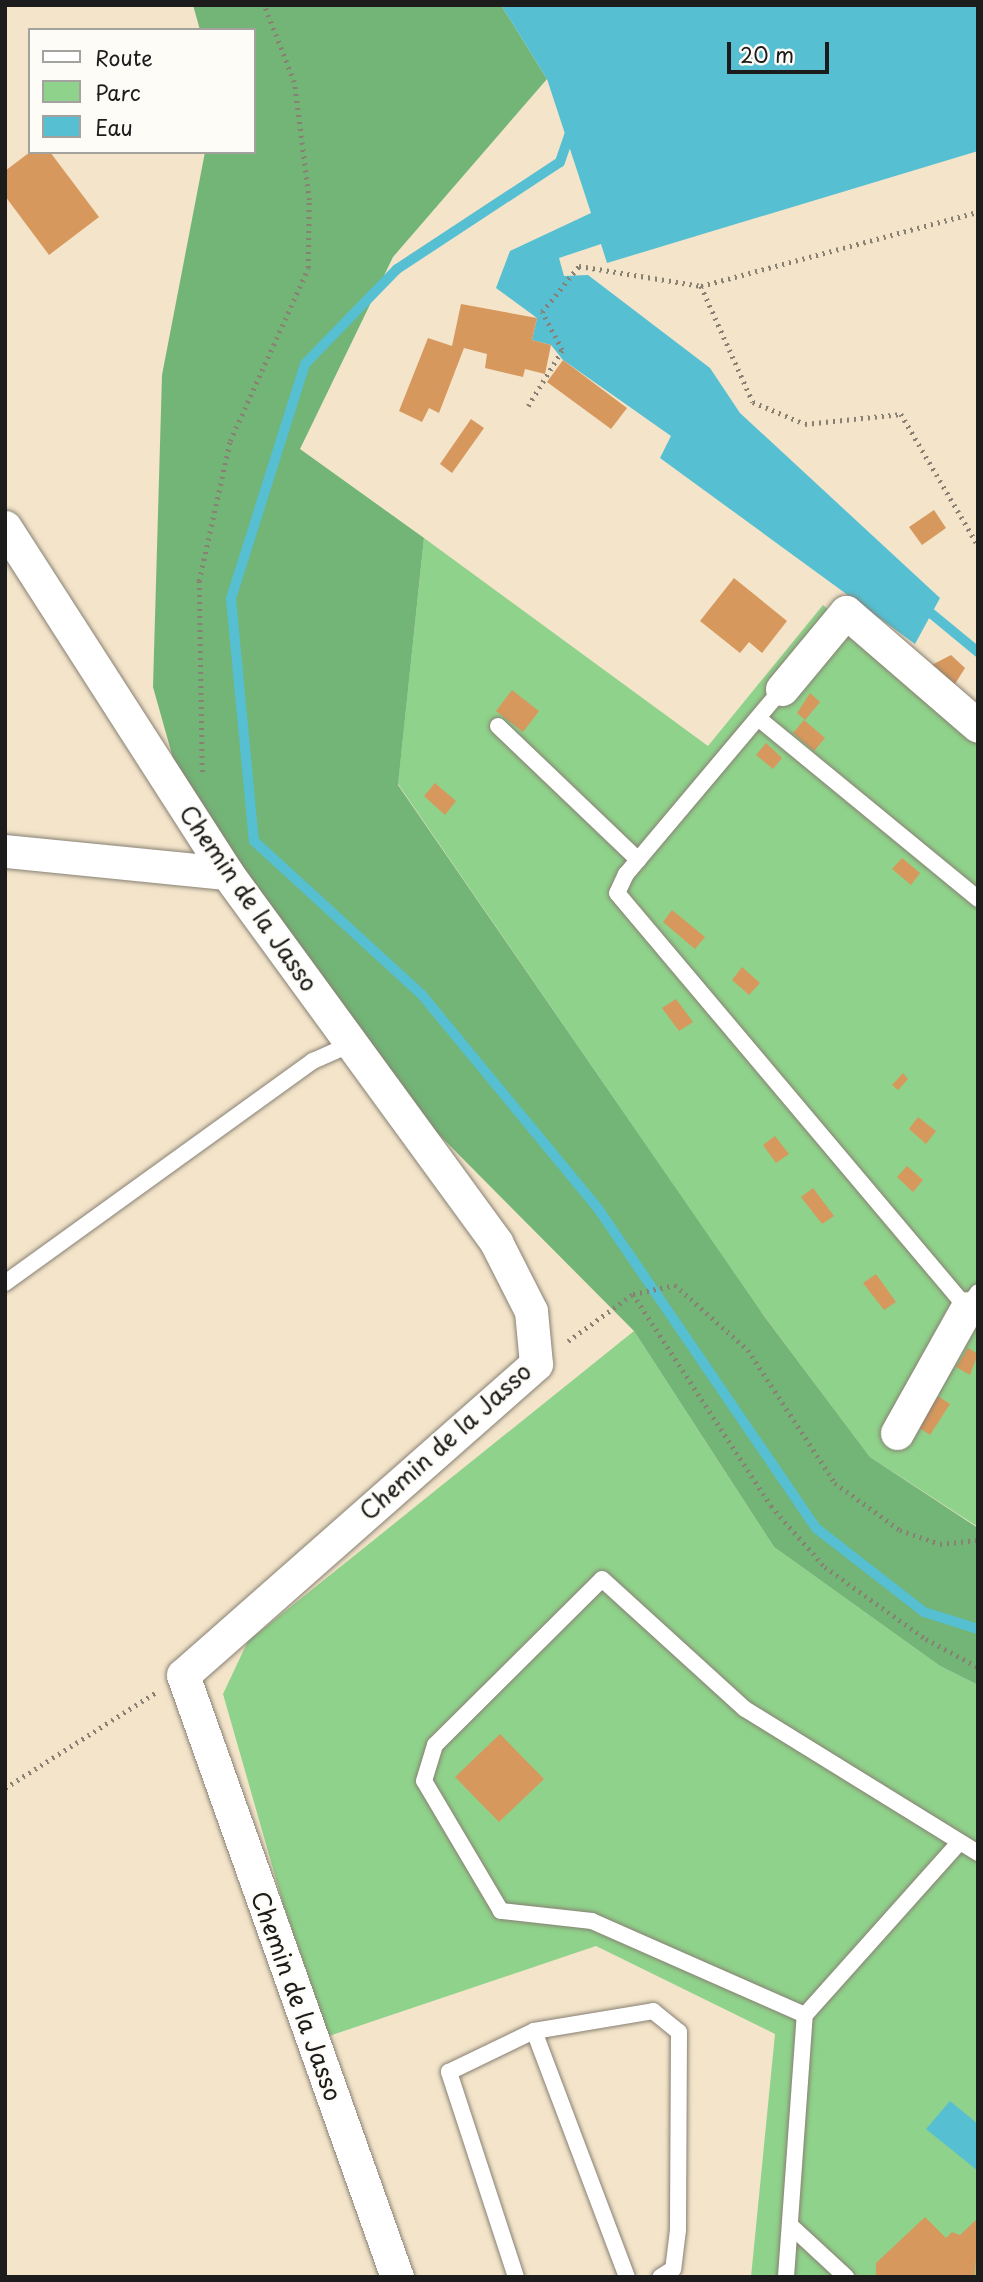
<!DOCTYPE html>
<html>
<head>
<meta charset="utf-8">
<style>
  body { margin:0 }
  #map { position:relative; width:983px; height:2282px; overflow:hidden; background:#f3e4ca; font-family:"Playpen Sans",sans-serif }
  div>[style] { position:absolute }
  [style*='--x'] { left:calc(var(--x)*1px); top:calc(var(--y)*1px); width:calc(var(--w)*1px); rotate:calc(var(--a)*1deg) }
  .green>* { inset:0; background:#8fd28b }
  .forest>* { inset:0; background:#73b477 }
  .water>* { inset:0; background:#56bfd2 }
  .stream>* { height:10px; margin:-5px; padding:0 5px; transform-origin:5px; border-radius:5px; background:#56bfd2 }
  .building>* { inset:0; background:#d7985e }
  .path>* { height:4.5px; margin-top:-2.25px; transform-origin:0; background:repeating-linear-gradient(90deg,#888073 0 2px,transparent 0 7px) }
  .roads { filter:drop-shadow(0 0 2px #888073) drop-shadow(0 0 2px #888073) }
  .service>* { height:16px; margin:-8px; padding:0 8px; transform-origin:8px; border-radius:8px; background:#fff }
  .minor>* { height:33px; margin:-16.5px; padding:0 16.5px; transform-origin:16.5px; border-radius:16.5px; background:#fff }
  span { translate:-50% -50%; white-space:nowrap; text-align:center; line-height:1.15; -webkit-text-stroke:5px #fdfcf7; paint-order:stroke }
  .street-label { font-size:24px; color:#1c1c1c }
  .frame { position:absolute; inset:0; border:7px solid #1c1c1c; pointer-events:none }
  .legend { position:absolute; left:28px; top:28px; width:228px; height:126px; box-sizing:border-box; background:#fdfcf7; border:2px solid #a3a29f; margin:0; padding:9px 12px; list-style:none; font-size:21px; color:#1c1c1c }
  .legend li { display:flex; align-items:center; gap:14px; height:35px }
  .legend b { width:35px; border:2px solid #a3a29f }
  .scale { position:absolute; left:727px; top:42px; width:102px; height:32px; box-sizing:border-box; border:4px solid #1c1c1c; border-top:0; padding-left:9px; font-size:21px; line-height:24px; white-space:nowrap; color:#1c1c1c; -webkit-text-stroke:5px #fdfcf7; paint-order:stroke }
</style>
</head>
<body>
<div id="map">
  <div class="green">
    <i style="clip-path:polygon(424px 538px,708px 746px,823px 605px,978px 738px,978px 1527px,870px 1457px,758px 1308px,398px 784px)"></i>
    <i style="clip-path:polygon(634px 1331px,774px 1547px,940px 1666px,978px 1685px,978px 2277px,751px 2277px,775px 2034px,596px 1946px,329px 2036px,284px 1907px,223px 1694px,248px 1641px)"></i>
  </div>
  <div class="forest">
    <i style="clip-path:polygon(193px 5px,501px 5px,547px 79px,393px 257px,300px 449px,424px 538px,398px 785px,764px 1316px,870px 1457px,978px 1528px,978px 1685px,940px 1666px,774px 1547px,634px 1331px,343px 1038px,196px 840px,153px 687px,162px 375px,205px 152px,254px 152px,254px 30px,200px 30px)"></i>
  </div>
  <div class="water">
    <i style="clip-path:polygon(501px 5px,978px 5px,978px 151px,607px 263px,601px 244px,559px 258px,564px 276px,588px 275px,710px 368px,740px 413px,940px 598px,915px 644px,660px 458px,671px 436px,563px 360px,551px 345px,532px 340px,537px 318px,496px 288px,510px 251px,591px 213px,547px 79px)"></i>
    <i style="clip-path:polygon(950px 2101px,978px 2124px,978px 2171px,926px 2129px)"></i>
  </div>
  <div class="stream">
    <i style="--x:571;--y:130;--w:34;--a:109"></i>
    <i style="--x:560;--y:162;--w:195;--a:146.7"></i>
    <i style="--x:397;--y:269;--w:132;--a:134.1"></i>
    <i style="--x:305;--y:364;--w:246;--a:107.5"></i>
    <i style="--x:231;--y:599;--w:243;--a:84.6"></i>
    <i style="--x:254;--y:841;--w:228;--a:42.5"></i>
    <i style="--x:422;--y:995;--w:278;--a:50.5"></i>
    <i style="--x:599;--y:1210;--w:385;--a:55.7"></i>
    <i style="--x:816;--y:1528;--w:137;--a:37.9"></i>
    <i style="--x:924;--y:1612;--w:57;--a:17.5"></i>
    <i style="--x:921;--y:605;--w:74;--a:39.5"></i>
  </div>
  <div class="building">
    <i style="clip-path:polygon(30px 152px,50px 152px,99px 217px,49px 255px,5px 196px,5px 171px)"></i>
    <i style="clip-path:polygon(461px 304px,537px 318px,532px 340px,551px 345px,545px 374px,525px 369px,523px 377px,485px 368px,487px 354px,464px 348px,439px 413px,429px 408px,422px 422px,399px 411px,428px 338px,452px 346px)"></i>
    <i style="clip-path:polygon(563px 360px,627px 408px,611px 429px,547px 382px)"></i>
    <i style="clip-path:polygon(471px 419px,484px 428px,452px 473px,440px 464px)"></i>
    <i style="clip-path:polygon(934px 510px,946px 528px,922px 545px,909px 527px)"></i>
    <i style="clip-path:polygon(734px 578px,787px 621px,762px 653px,749px 642px,740px 653px,700px 621px)"></i>
    <i style="clip-path:polygon(951px 655px,965px 668px,950px 692px,922px 670px)"></i>
    <i style="clip-path:polygon(512px 690px,539px 711px,523px 732px,496px 711px)"></i>
    <i style="clip-path:polygon(810px 693px,820px 702px,805px 720px,797px 713px)"></i>
    <i style="clip-path:polygon(804px 720px,825px 738px,814px 751px,793px 733px)"></i>
    <i style="clip-path:polygon(766px 743px,782px 758px,773px 769px,756px 755px)"></i>
    <i style="clip-path:polygon(435px 783px,456px 801px,445px 815px,424px 796px)"></i>
    <i style="clip-path:polygon(902px 858px,920px 873px,911px 885px,892px 869px)"></i>
    <i style="clip-path:polygon(672px 910px,705px 937px,695px 949px,663px 922px)"></i>
    <i style="clip-path:polygon(742px 967px,760px 983px,749px 995px,732px 980px)"></i>
    <i style="clip-path:polygon(676px 999px,693px 1022px,679px 1031px,662px 1008px)"></i>
    <i style="clip-path:polygon(903px 1073px,908px 1079px,898px 1090px,892px 1085px)"></i>
    <i style="clip-path:polygon(918px 1117px,936px 1131px,926px 1144px,909px 1129px)"></i>
    <i style="clip-path:polygon(775px 1136px,789px 1154px,776px 1163px,763px 1145px)"></i>
    <i style="clip-path:polygon(907px 1166px,923px 1180px,913px 1192px,897px 1177px)"></i>
    <i style="clip-path:polygon(813px 1188px,834px 1216px,822px 1224px,801px 1197px)"></i>
    <i style="clip-path:polygon(876px 1274px,896px 1302px,884px 1310px,863px 1283px)"></i>
    <i style="clip-path:polygon(968px 1348px,978px 1354px,970px 1375px,956px 1367px)"></i>
    <i style="clip-path:polygon(938px 1396px,950px 1404px,930px 1435px,918px 1427px)"></i>
    <i style="clip-path:polygon(500px 1734px,544px 1779px,499px 1822px,455px 1777px)"></i>
    <i style="clip-path:polygon(925px 2217px,946px 2238px,952px 2232px,960px 2235px,978px 2218px,975px 2277px,876px 2277px,876px 2263px)"></i>
  </div>
  <div class="path">
    <i style="--x:701;--y:286;--w:127;--a:65.9"></i>
    <i style="--x:753;--y:402;--w:56;--a:22.9"></i>
    <i style="--x:805;--y:424;--w:97;--a:-5.9"></i>
    <i style="--x:901;--y:414;--w:152;--a:59.6"></i>
    <i style="--x:528;--y:406;--w:66;--a:-58.7"></i>
    <i style="--x:562;--y:350;--w:43;--a:-117.8"></i>
    <i style="--x:542;--y:312;--w:59;--a:-51.2"></i>
    <i style="--x:579;--y:266;--w:124;--a:9.3"></i>
    <i style="--x:701;--y:286;--w:287;--a:-15"></i>
    <i style="--x:202;--y:772;--w:191;--a:-90.9"></i>
    <i style="--x:199;--y:581;--w:143;--a:-77.5"></i>
    <i style="--x:230;--y:441;--w:190;--a:-65.7"></i>
    <i style="--x:308;--y:268;--w:68;--a:-89.2"></i>
    <i style="--x:309;--y:200;--w:119;--a:-97.2"></i>
    <i style="--x:294;--y:82;--w:83;--a:-111.3"></i>
    <i style="--x:633;--y:1294;--w:253;--a:56.9"></i>
    <i style="--x:771;--y:1506;--w:81;--a:48.5"></i>
    <i style="--x:825;--y:1567;--w:124;--a:35.5"></i>
    <i style="--x:926;--y:1639;--w:59;--a:28.3"></i>
    <i style="--x:568;--y:1341;--w:80;--a:-35.9"></i>
    <i style="--x:633;--y:1294;--w:43;--a:-12.1"></i>
    <i style="--x:675;--y:1285;--w:98;--a:41.7"></i>
    <i style="--x:748;--y:1350;--w:159;--a:56.8"></i>
    <i style="--x:835;--y:1483;--w:80;--a:35.9"></i>
    <i style="--x:900;--y:1530;--w:42;--a:19.3"></i>
    <i style="--x:940;--y:1544;--w:38;--a:-6"></i>
    <i style="--x:5;--y:1788;--w:179;--a:-32.4"></i>
  </div>
  <div class="roads">
    <div class="service">
      <i style="--x:782;--y:689;--w:242;--a:130.1"></i>
      <i style="--x:626;--y:874;--w:21;--a:115"></i>
      <i style="--x:617;--y:893;--w:543;--a:49.86"></i>
      <i style="--x:967;--y:1308;--w:19;--a:-55"></i>
      <i style="--x:758;--y:718;--w:285;--a:39.4"></i>
      <i style="--x:498;--y:726;--w:194;--a:43.7"></i>
      <i style="--x:5;--y:1283;--w:380;--a:-35.8"></i>
      <i style="--x:313;--y:1061;--w:42;--a:-24.1"></i>
      <i style="--x:805;--y:2015;--w:233;--a:-156.2"></i>
      <i style="--x:592;--y:1921;--w:92;--a:-173.7"></i>
      <i style="--x:501;--y:1911;--w:151;--a:-120.6"></i>
      <i style="--x:424;--y:1781;--w:38;--a:-73"></i>
      <i style="--x:435;--y:1745;--w:235;--a:-44.8"></i>
      <i style="--x:602;--y:1579;--w:193;--a:42.3"></i>
      <i style="--x:745;--y:1709;--w:274;--a:31.7"></i>
      <i style="--x:534;--y:2031;--w:263;--a:69.3"></i>
      <i style="--x:791;--y:2226;--w:75;--a:42.8"></i>
      <i style="--x:516;--y:2277;--w:216;--a:-108.1"></i>
      <i style="--x:449;--y:2072;--w:94;--a:-25.8"></i>
      <i style="--x:534;--y:2031;--w:121;--a:-9.5"></i>
      <i style="--x:653;--y:2011;--w:33;--a:39"></i>
      <i style="--x:679;--y:2032;--w:198;--a:90.3"></i>
      <i style="--x:678;--y:2230;--w:39;--a:97"></i>
      <i style="--x:673;--y:2269;--w:15;--a:148"></i>
      <i style="--x:786;--y:2277;--w:263;--a:-85.9"></i>
      <i style="--x:805;--y:2015;--w:231;--a:-48.2"></i>
    </div>
    <div class="minor">
      <i style="--x:5;--y:527;--w:411;--a:57.3"></i>
      <i style="--x:227;--y:873;--w:457;--a:53.9"></i>
      <i style="--x:496;--y:1242;--w:77;--a:63.1"></i>
      <i style="--x:531;--y:1311;--w:53;--a:84.6"></i>
      <i style="--x:536;--y:1364;--w:470;--a:138.6"></i>
      <i style="--x:183;--y:1675;--w:639;--a:70.43"></i>
      <i style="--x:782;--y:689;--w:100;--a:-50.3"></i>
      <i style="--x:846;--y:612;--w:174;--a:40.8"></i>
      <i style="--x:5;--y:851;--w:223;--a:5.7"></i>
      <i style="--x:897;--y:1433;--w:143;--a:-60.8"></i>
    </div>
  </div>
  <div class="street-label">
    <span style="left:249px;top:898px;rotate:55deg">Chemin de la Jasso</span>
    <span style="left:445px;top:1441px;rotate:-42deg">Chemin de la Jasso</span>
    <span style="left:297px;top:1996px;rotate:70deg">Chemin de la Jasso</span>
  </div>
  <div class="frame"></div>
  <ul class="legend">
  <li><b style="height:9px;background:#fff"></b>Route</li>
  <li><b style="height:19px;background:#8fd28b"></b>Parc</li>
  <li><b style="height:19px;background:#56bfd2"></b>Eau</li>
  </ul>
  <div class="scale">20 m</div>
</div>
</body>
</html>
